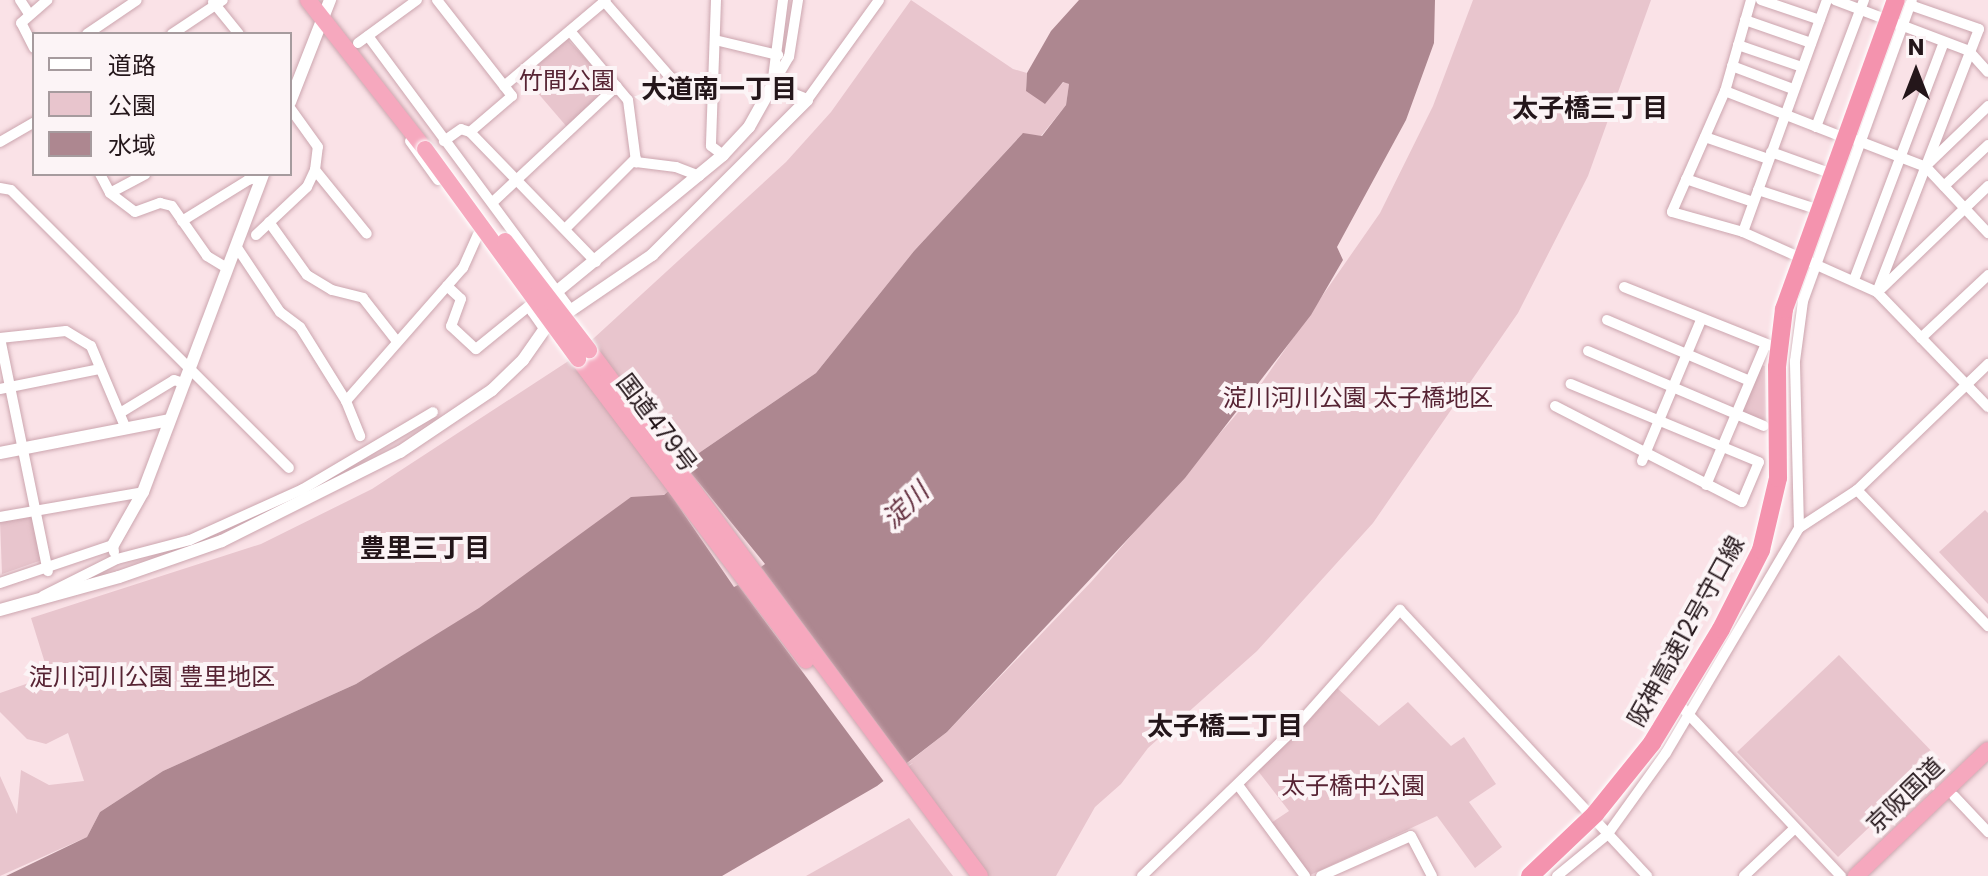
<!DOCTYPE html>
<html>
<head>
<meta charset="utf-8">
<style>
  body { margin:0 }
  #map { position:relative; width:1988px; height:876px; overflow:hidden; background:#fae2e7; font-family:Poppins,"Noto Sans JP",sans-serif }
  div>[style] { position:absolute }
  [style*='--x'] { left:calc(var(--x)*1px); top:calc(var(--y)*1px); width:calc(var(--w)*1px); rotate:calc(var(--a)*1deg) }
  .green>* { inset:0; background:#e8c5cd }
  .water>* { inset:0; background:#ad8790 }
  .pier>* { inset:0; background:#fae2e7 }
  .roads { filter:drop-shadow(0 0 2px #cca6af) drop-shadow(0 0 2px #cca6af) }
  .minor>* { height:10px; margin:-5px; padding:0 5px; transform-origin:5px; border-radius:5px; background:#fff }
  .tertiary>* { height:12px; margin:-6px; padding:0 6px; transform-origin:6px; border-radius:6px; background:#fff }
  .trunk>* { height:16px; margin:-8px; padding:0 8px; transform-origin:8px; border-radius:8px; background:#f6a8be }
  .bridges { filter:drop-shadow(0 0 2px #fff) drop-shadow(0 0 2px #fff) }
  .trunk-bridge>* { height:16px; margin:-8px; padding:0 8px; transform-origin:8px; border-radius:8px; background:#f6a8be }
  .motorway-bridge>* { height:18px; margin:-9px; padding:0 9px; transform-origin:9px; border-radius:9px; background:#f493ae }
  span { translate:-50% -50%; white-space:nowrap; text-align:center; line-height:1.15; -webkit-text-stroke:8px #fcf4f6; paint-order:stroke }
  .park-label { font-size:24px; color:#572434 }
  .street-label { font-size:24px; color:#24161a }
  .neighbourhood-label { font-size:26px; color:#24161a; font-weight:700 }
  .water-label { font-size:26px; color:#622e3e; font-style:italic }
  .legend { position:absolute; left:32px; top:32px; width:260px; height:144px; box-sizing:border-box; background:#fcf4f6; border:2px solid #a69b9e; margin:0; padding:10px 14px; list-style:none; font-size:24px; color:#24161a }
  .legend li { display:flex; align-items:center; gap:16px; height:40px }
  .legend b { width:40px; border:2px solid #a69b9e }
  .north { position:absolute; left:1876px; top:32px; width:80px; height:80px; -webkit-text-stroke:6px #fcf4f6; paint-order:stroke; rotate:0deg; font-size:22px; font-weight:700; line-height:32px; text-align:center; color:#24161a }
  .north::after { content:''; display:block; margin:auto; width:28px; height:36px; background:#24161a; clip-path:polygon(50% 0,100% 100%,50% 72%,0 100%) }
</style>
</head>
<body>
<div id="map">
  <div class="green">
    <i style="clip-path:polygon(911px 0,1013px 69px,1027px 73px,1026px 91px,1051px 94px,1064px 82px,1069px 84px,1066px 105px,1041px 136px,1022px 134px,914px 251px,816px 373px,696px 455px,690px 471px,659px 499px,356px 684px,163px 771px,100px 812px,87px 837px,0 876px,0 776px,17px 814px,21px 770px,49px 785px,84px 781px,68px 733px,46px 744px,27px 739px,0 712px,0 693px,49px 676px,31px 618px,261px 544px,372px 489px,570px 360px,786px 162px,831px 112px)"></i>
    <i style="clip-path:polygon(1473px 0,1651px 0,1588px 176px,1518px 313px,1373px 523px,1257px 651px,1148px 748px,1121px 784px,1095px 807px,1056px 876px,974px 876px,896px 772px,947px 732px,1092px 581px,1254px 394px,1380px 213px,1433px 106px)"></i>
    <i style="clip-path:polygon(567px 39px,611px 85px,567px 127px,524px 77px)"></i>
    <i style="clip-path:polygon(1760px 365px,1765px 366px,1766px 423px,1743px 414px,1742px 407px)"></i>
    <i style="clip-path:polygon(1985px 510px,1988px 513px,1988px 604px,1939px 552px)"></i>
    <i style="clip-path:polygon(31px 515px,42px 560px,2px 574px,0 521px)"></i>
    <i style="clip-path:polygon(1839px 655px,1940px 760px,1838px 857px,1737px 752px)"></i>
    <i style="clip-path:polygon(1337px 688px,1379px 726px,1408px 702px,1451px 746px,1464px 737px,1496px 784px,1469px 802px,1502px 847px,1475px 868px,1437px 816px,1308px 876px,1271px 823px,1289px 811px,1258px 771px)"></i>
    <i style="clip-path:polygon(909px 818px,953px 876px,806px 876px)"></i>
  </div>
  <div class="water">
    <i style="clip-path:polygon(1079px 0,1435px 0,1434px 43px,1406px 120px,1337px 247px,1343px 260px,1311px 315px,1185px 478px,947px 732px,877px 786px,722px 876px,6px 876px,87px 837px,100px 812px,163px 771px,356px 684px,479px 608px,631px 497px,664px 495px,690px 471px,696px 455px,816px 373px,914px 251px,1023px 133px,1042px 136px,1066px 105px,1069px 84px,1063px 82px,1045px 104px,1026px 91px,1027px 73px,1051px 31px)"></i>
  </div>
  <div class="pier">
    <i style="clip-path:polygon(687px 468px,765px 564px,761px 567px,908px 765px,913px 763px,883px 787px,885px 783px,738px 585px,734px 587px,666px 488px)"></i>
  </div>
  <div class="roads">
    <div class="minor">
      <i style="--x:20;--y:0;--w:17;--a:57"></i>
      <i style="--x:437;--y:0;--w:122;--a:52"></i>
      <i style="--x:512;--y:96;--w:55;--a:139.4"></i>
      <i style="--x:470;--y:132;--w:9;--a:-162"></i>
      <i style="--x:461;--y:129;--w:21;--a:145"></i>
      <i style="--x:603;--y:0;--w:103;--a:48.9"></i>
      <i style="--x:671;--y:78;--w:44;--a:22.5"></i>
      <i style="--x:716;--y:0;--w:146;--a:92"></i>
      <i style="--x:711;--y:146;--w:15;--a:37"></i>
      <i style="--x:1751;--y:0;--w:95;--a:105.9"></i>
      <i style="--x:1725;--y:91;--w:132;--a:113.7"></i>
      <i style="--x:1672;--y:212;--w:74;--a:15.7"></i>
      <i style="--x:1743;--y:232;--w:147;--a:24.1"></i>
      <i style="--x:1877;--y:292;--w:160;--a:46"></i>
      <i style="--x:1761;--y:0;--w:62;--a:18.7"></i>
      <i style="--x:1835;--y:0;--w:143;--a:20.8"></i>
      <i style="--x:1969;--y:51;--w:28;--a:48"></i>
      <i style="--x:213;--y:2;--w:41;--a:50.9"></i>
      <i style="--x:1745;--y:20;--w:70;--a:19.2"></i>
      <i style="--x:570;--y:31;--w:90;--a:50"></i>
      <i style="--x:628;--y:100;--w:63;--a:82.6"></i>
      <i style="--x:636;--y:162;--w:40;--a:7.1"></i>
      <i style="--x:676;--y:167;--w:25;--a:21"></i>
      <i style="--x:87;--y:34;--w:60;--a:-34.2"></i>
      <i style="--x:172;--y:34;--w:61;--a:-33.7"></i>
      <i style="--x:368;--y:36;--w:341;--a:53.5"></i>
      <i style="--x:715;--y:40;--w:65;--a:13.4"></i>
      <i style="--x:358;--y:43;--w:73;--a:-36.1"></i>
      <i style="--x:1738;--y:45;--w:68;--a:19"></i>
      <i style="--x:34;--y:48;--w:28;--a:-117"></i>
      <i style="--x:21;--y:23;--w:35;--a:-41"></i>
      <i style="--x:1732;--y:66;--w:65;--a:20.7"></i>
      <i style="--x:504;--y:86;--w:133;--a:-40.1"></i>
      <i style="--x:772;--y:86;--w:34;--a:-60"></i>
      <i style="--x:789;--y:57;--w:58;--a:-81"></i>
      <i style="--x:772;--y:86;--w:87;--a:-82.7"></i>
      <i style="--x:1725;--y:91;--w:123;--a:21.4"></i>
      <i style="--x:807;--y:100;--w:123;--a:-54.2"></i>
      <i style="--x:1816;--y:127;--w:136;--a:-69.3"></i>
      <i style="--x:470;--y:132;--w:181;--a:45.9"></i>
      <i style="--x:1705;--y:137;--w:67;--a:19.2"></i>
      <i style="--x:1856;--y:140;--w:75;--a:21.1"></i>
      <i style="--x:1926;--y:167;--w:91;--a:46.8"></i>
      <i style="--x:410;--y:141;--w:48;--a:54.3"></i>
      <i style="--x:0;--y:142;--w:39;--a:-30"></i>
      <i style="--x:1771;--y:152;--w:59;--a:19.7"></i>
      <i style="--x:1929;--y:163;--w:82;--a:-44"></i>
      <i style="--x:315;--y:170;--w:82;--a:50.9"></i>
      <i style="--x:100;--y:174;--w:21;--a:62"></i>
      <i style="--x:110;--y:193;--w:31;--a:37"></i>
      <i style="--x:135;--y:212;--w:27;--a:-20"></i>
      <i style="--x:160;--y:203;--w:12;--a:14"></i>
      <i style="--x:172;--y:206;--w:61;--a:55"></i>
      <i style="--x:207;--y:256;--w:23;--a:31"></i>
      <i style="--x:1686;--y:179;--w:71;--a:18.9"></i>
      <i style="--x:1944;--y:186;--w:60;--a:-43"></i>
      <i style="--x:0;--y:188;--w:11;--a:10"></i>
      <i style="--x:11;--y:190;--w:393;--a:45"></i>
      <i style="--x:1758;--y:190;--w:58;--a:18.1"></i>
      <i style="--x:110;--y:193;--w:40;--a:-28"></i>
      <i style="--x:494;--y:201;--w:168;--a:-43.1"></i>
      <i style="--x:182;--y:221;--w:78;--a:-31.8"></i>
      <i style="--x:248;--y:180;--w:13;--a:-13"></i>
      <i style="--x:269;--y:222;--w:65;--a:54.4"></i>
      <i style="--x:307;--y:275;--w:29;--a:31"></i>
      <i style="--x:332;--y:290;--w:32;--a:14"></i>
      <i style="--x:363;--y:298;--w:52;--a:52"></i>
      <i style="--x:565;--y:229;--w:100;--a:-45"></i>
      <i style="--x:1743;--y:232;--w:247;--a:-70.1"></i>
      <i style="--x:256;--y:235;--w:70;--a:-43.3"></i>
      <i style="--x:307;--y:187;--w:19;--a:-65"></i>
      <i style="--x:315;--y:170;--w:23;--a:-83"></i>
      <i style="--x:318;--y:147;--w:48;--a:-125.7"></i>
      <i style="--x:236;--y:246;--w:79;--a:56.3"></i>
      <i style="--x:280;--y:312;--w:25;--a:37"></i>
      <i style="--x:300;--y:327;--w:87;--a:58.1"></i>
      <i style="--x:346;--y:401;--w:177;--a:-48.7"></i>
      <i style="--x:463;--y:268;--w:36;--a:-66"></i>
      <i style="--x:1854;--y:280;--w:254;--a:-69.3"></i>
      <i style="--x:447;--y:286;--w:19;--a:43"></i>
      <i style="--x:461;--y:299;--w:29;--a:110"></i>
      <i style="--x:451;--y:326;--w:34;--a:43"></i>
      <i style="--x:476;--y:349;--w:68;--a:-39.1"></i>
      <i style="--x:1624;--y:287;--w:159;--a:21.7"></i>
      <i style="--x:1882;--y:288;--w:147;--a:-43.9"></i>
      <i style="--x:1877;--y:292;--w:282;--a:-68.8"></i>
      <i style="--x:1979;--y:29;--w:73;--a:-160.8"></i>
      <i style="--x:1607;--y:320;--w:155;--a:23.1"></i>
      <i style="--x:0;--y:338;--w:238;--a:78.4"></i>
      <i style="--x:0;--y:338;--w:66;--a:-6.1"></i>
      <i style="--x:66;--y:331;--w:29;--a:31"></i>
      <i style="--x:91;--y:346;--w:90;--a:67.1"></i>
      <i style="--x:1921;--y:338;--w:92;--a:-43.2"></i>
      <i style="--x:1588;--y:351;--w:191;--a:23.1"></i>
      <i style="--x:0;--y:389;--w:101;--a:-11.4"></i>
      <i style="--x:346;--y:401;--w:38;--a:68"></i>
      <i style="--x:1555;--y:406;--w:210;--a:27.2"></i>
      <i style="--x:1742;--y:502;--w:43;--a:-67"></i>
      <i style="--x:1759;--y:462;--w:204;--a:-157.5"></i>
      <i style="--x:120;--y:413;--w:63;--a:-31.4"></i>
      <i style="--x:174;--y:380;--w:10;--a:17"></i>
      <i style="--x:1642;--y:461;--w:153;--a:-67.3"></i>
      <i style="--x:1706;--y:485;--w:151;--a:-67"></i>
      <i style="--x:1857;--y:490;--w:189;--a:46.1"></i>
      <i style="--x:0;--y:517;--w:145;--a:-9.9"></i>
      <i style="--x:1799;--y:528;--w:69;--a:-33.2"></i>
      <i style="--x:1857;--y:490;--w:182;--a:-43.9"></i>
      <i style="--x:0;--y:583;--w:119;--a:-18.6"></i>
      <i style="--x:113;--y:545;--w:7;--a:82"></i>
      <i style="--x:43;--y:596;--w:83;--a:-26.6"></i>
      <i style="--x:117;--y:559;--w:75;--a:-14.6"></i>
      <i style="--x:190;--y:540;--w:124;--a:-24.3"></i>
      <i style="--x:303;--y:489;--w:151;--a:-30.6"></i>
      <i style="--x:1675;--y:700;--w:242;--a:46.7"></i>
      <i style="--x:1238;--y:785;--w:113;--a:53.6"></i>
      <i style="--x:1954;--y:796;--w:50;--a:46.6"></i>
      <i style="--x:1142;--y:876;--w:210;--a:-44"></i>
      <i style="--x:1293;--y:730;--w:161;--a:-48.3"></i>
      <i style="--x:1400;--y:610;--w:363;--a:47.1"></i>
      <i style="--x:1321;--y:876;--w:98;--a:-24"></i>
      <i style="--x:1411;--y:836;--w:45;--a:62.3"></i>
      <i style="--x:1557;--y:876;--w:65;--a:-39.4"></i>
      <i style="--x:1607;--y:835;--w:101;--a:-54.3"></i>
      <i style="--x:1666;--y:753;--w:261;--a:-59.4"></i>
      <i style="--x:1799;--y:528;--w:167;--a:-91.4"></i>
      <i style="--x:1795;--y:361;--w:61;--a:-82.4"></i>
      <i style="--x:1803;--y:301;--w:320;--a:-70.1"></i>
      <i style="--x:1744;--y:876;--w:70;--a:-43.3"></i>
    </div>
    <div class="tertiary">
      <i style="--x:290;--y:102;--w:110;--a:-68.6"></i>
      <i style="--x:0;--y:453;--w:172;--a:-11"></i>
      <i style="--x:113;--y:545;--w:61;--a:-60.5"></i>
      <i style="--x:143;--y:492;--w:340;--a:-69.3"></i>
      <i style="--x:0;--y:610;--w:123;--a:-15.5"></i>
      <i style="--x:119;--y:577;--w:109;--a:-19.3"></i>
      <i style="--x:222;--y:541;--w:199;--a:-26.6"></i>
      <i style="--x:400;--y:452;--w:111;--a:-34"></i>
      <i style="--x:492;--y:390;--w:43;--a:-44.1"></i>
      <i style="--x:523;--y:360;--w:39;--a:-55"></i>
      <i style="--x:545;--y:328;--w:130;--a:-34.3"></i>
      <i style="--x:652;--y:255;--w:219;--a:-45"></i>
      <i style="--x:807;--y:100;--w:38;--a:-158"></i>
      <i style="--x:772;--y:86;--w:47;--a:119.3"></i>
      <i style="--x:749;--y:127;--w:38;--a:133"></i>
      <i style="--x:723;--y:155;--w:246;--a:140.6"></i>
      <i style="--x:533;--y:311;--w:21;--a:55"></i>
    </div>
    <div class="trunk">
      <i style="--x:308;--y:0;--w:189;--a:51.9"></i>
      <i style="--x:589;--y:350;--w:655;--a:53.37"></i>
      <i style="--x:578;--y:359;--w:378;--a:52.9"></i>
      <i style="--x:1856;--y:876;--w:182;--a:-43.7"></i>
    </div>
  </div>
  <div class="bridges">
    <div class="trunk-bridge">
      <i style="--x:425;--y:149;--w:260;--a:53.9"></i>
      <i style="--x:505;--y:241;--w:138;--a:52.4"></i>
    </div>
    <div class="motorway-bridge">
      <i style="--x:1530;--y:876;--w:90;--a:-43.6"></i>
      <i style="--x:1595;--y:814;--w:91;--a:-51.2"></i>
      <i style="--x:1652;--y:743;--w:133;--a:-58.8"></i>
      <i style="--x:1721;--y:629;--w:89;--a:-63.1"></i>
      <i style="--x:1761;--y:550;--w:74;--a:-76.7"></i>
      <i style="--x:1778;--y:478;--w:111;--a:-90.5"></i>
      <i style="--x:1777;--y:367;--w:58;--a:-83.1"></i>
      <i style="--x:1784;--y:309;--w:329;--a:-70.1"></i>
    </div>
  </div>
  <div class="park-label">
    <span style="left:567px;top:81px">竹間公園</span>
    <span style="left:1358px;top:398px">淀川河川公園 太子橋地区</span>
    <span style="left:152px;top:677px">淀川河川公園 豊里地区</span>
    <span style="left:1353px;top:786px">太子橋中公園</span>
  </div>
  <div class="street-label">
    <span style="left:657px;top:423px;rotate:53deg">国道479号</span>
    <span style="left:1686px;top:631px;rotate:-61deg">阪神高速12号守口線</span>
    <span style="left:1905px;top:795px;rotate:-44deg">京阪国道</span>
  </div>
  <div class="neighbourhood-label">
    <span style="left:719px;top:90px">大道南一丁目</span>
    <span style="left:1590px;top:109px">太子橋三丁目</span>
    <span style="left:425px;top:549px">豊里三丁目</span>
    <span style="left:1225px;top:727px">太子橋二丁目</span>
  </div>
  <div class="water-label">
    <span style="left:906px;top:506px;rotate:-44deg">淀川</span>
  </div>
  <ul class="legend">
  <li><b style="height:10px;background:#fff"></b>道路</li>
  <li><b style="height:22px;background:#e8c5cd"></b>公園</li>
  <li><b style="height:22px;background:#ad8790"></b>水域</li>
  </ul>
  <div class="north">N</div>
</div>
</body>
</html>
